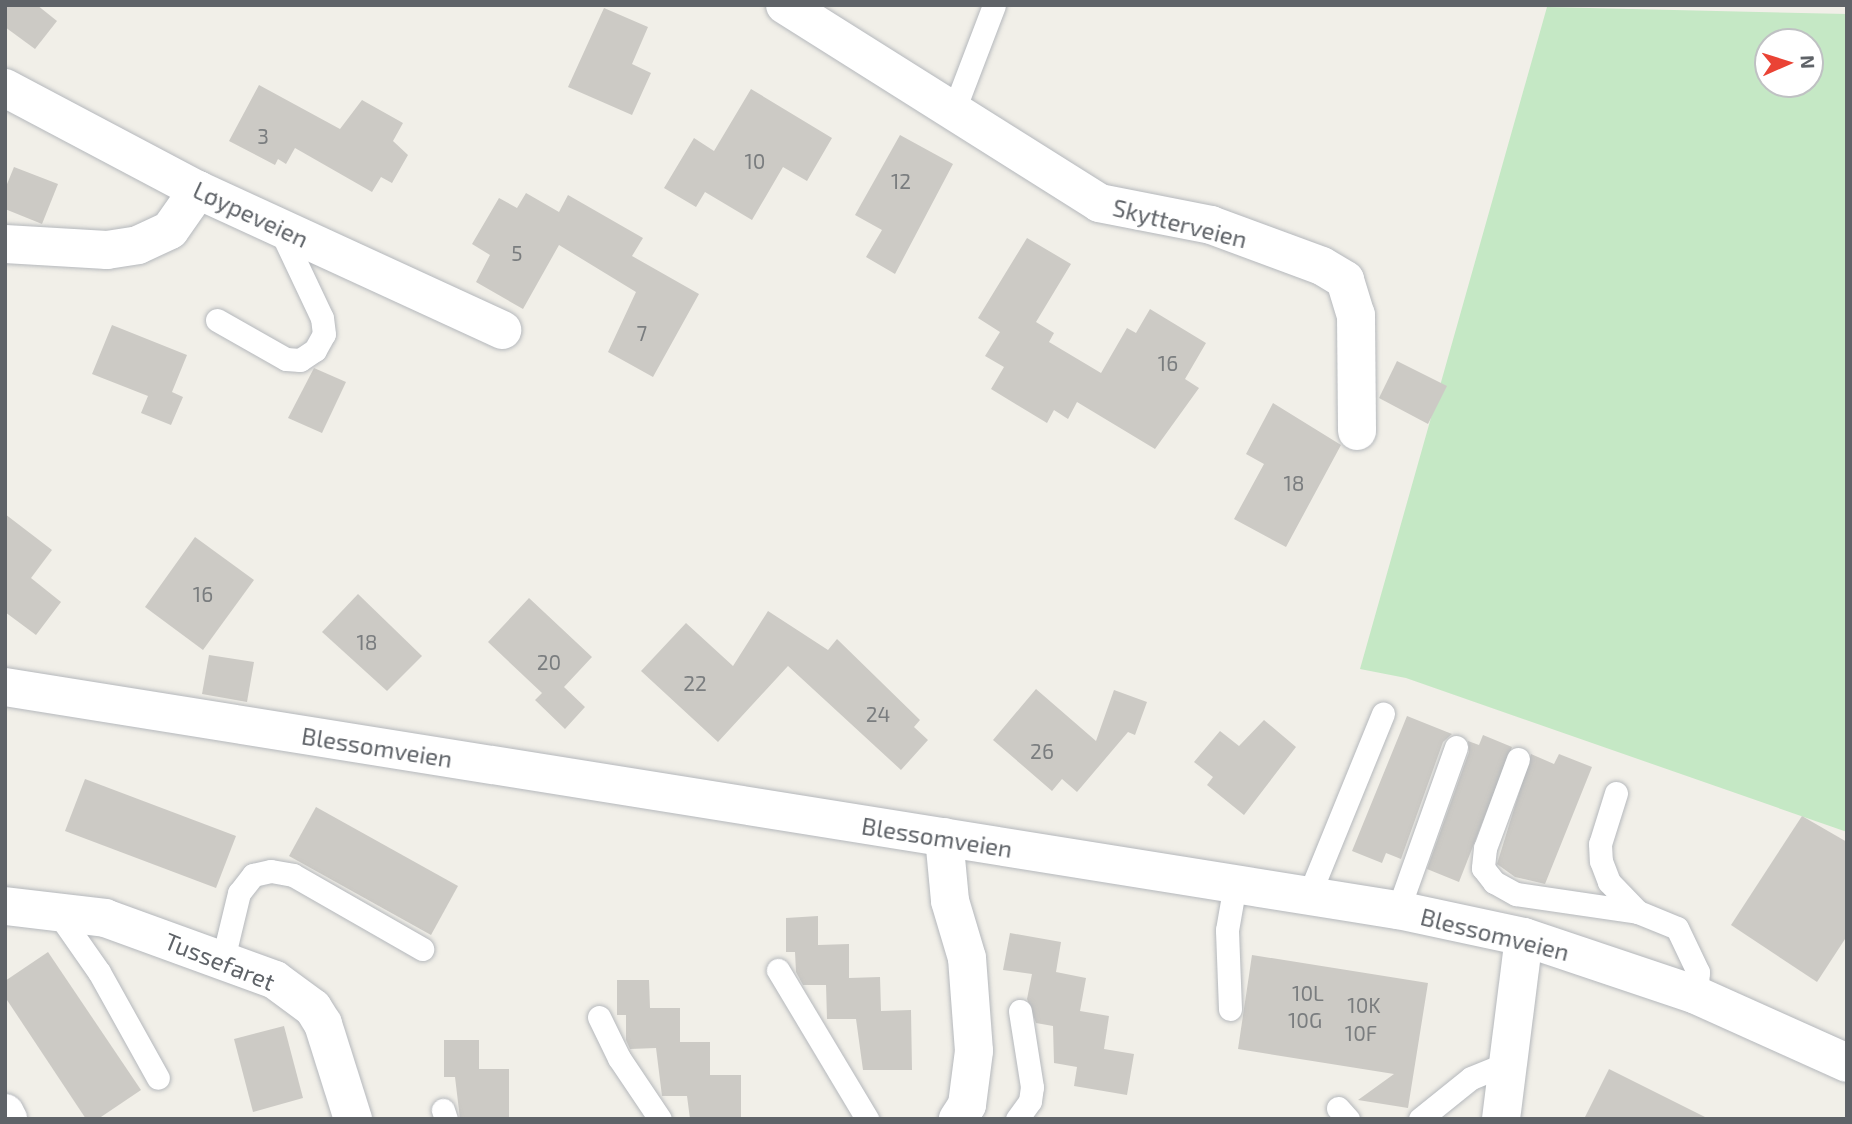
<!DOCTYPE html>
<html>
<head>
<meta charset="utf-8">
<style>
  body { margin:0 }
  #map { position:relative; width:1852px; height:1124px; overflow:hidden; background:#f1efe8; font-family:"Exo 2",sans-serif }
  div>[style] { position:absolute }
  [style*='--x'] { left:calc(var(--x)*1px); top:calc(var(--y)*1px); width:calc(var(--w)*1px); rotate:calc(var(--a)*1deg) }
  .green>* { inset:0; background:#c5e8c5 }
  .building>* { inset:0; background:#cccac5 }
  .roads { filter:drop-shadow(0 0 2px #b5b8bc) drop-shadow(0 0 2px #b5b8bc) }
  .lane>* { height:23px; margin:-11.5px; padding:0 11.5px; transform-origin:11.5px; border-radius:11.5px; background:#fff }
  .street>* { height:38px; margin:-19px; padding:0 19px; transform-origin:19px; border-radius:19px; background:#fff }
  span { translate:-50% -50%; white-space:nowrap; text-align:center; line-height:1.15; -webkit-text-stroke:5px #fff; paint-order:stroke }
  .number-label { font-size:21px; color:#7a7d7f }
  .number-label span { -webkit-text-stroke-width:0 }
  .street-label { font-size:24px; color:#5f6368 }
  .frame { position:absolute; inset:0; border:7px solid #5f6368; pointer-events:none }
  .north { position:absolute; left:1754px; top:28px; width:70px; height:70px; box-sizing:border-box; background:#fff; border:2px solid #bfc1c3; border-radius:50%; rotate:87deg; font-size:19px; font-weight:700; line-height:28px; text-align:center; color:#5f6368 }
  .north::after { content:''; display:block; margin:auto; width:24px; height:32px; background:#ea4335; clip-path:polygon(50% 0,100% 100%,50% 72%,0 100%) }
</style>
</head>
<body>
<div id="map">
  <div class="green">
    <i style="clip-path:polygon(evenodd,1547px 7px,1847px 14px,1847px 832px,1406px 678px,1360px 669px,1547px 7px,1768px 42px,1810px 42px,1810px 84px,1768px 84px,1768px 42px)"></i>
  </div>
  <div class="building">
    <i style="clip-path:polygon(5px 5px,37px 5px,57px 21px,35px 49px,5px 27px)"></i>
    <i style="clip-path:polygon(604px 8px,648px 27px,632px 64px,651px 73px,632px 115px,568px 87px)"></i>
    <i style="clip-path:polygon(259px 85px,340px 129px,362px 100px,403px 123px,393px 141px,408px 155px,392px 183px,381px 177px,372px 192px,295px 148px,286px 164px,278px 159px,275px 165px,229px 141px)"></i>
    <i style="clip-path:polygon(751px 89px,832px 138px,807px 181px,783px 167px,752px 220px,705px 192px,696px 207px,664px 188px,694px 138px,714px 151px)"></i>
    <i style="clip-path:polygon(900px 135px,953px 164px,895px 274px,866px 257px,882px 230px,855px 215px)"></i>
    <i style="clip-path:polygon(14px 167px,58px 184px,42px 224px,5px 209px,5px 189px)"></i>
    <i style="clip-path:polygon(526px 193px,559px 212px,568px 195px,643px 238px,632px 256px,699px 294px,653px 377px,608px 352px,636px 292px,559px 245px,523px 309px,476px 282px,490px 255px,472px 244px,499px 198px,517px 208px)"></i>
    <i style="clip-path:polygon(1027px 238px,1071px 264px,1036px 322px,1054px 333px,1049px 342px,1101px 373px,1127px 328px,1136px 333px,1150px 309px,1206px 343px,1185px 379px,1199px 388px,1155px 449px,1077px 402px,1068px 419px,1054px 410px,1047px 423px,991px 389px,1004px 367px,985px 356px,1000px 332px,978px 318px)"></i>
    <i style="clip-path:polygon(112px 325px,187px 355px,172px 392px,183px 397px,171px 425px,141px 413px,148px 396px,92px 374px)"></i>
    <i style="clip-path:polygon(1397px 361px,1447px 386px,1428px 424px,1379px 398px)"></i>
    <i style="clip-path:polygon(314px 368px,346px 382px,322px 433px,288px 418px)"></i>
    <i style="clip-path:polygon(1273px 403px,1341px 445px,1286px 547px,1234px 519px,1264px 464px,1246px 454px)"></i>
    <i style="clip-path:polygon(5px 514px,52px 550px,31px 578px,61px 602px,36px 635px,5px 612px)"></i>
    <i style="clip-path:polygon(195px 537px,254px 580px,203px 650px,145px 607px)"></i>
    <i style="clip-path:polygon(358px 594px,422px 656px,387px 691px,322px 632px)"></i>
    <i style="clip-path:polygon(529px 598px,592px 657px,564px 687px,585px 707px,565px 729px,535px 700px,542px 693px,488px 642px)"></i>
    <i style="clip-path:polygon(768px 611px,828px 650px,837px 639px,920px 720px,914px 727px,928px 740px,901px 770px,788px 666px,718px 742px,641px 671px,686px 623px,733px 666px)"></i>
    <i style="clip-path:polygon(209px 655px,254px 662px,247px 702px,202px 694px)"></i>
    <i style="clip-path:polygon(1036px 689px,1096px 741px,1114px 690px,1147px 702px,1135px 735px,1128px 732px,1077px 792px,1062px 779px,1052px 791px,993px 740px)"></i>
    <i style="clip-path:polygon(1407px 716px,1452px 734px,1443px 742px,1401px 859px,1386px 853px,1382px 863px,1352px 851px)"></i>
    <i style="clip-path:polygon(1264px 720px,1296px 747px,1244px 815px,1207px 785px,1213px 777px,1194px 762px,1220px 731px,1239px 746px)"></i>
    <i style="clip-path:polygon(1483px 735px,1512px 747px,1459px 882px,1427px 869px,1469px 752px,1468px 741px,1479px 745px)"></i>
    <i style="clip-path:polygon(1531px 754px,1554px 764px,1559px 754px,1592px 767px,1545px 884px,1515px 877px,1497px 864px)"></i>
    <i style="clip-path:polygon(85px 779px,236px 836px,216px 888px,65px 831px)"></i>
    <i style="clip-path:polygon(316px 807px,458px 886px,431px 935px,289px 856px)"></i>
    <i style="clip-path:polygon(1802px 816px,1847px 842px,1847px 936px,1817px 982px,1731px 925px)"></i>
    <i style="clip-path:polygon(818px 916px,818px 945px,849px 944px,849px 978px,880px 977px,881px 1011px,911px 1010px,912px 1070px,863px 1070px,856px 1019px,827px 1019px,826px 985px,803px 985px,796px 972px,795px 952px,786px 952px,786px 918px)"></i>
    <i style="clip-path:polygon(1010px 933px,1061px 942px,1056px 972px,1086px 978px,1080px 1011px,1109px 1016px,1104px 1049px,1134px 1054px,1127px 1095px,1074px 1086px,1077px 1067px,1054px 1063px,1053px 1026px,1036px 1023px,1027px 999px,1032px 974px,1003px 970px)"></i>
    <i style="clip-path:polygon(48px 952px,141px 1090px,98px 1119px,86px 1119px,5px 997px,5px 981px)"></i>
    <i style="clip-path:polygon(1252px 955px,1428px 983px,1408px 1108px,1358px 1100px,1394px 1074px,1238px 1049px)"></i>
    <i style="clip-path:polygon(617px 980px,649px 980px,650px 1008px,680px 1008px,680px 1042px,710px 1042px,710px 1075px,741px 1075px,741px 1119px,690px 1119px,687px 1096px,662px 1096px,656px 1048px,630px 1049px,626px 1040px,626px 1015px,617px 1015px)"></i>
    <i style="clip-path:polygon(284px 1026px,303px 1098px,253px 1112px,234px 1039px)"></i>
    <i style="clip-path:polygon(444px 1040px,479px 1040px,479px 1069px,509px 1069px,509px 1119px,460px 1119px,455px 1077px,444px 1077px)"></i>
    <i style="clip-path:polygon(1609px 1069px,1709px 1119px,1584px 1119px)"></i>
  </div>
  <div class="roads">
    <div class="lane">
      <i style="--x:954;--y:110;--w:112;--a:-69.1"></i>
      <i style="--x:217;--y:320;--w:79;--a:29.5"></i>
      <i style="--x:286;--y:359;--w:14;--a:4"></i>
      <i style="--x:300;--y:360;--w:18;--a:-34"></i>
      <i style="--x:315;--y:350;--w:18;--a:-61"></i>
      <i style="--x:324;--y:334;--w:16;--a:-97"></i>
      <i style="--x:322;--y:318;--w:98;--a:-115.3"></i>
      <i style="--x:1518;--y:759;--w:95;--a:110.3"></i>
      <i style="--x:1485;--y:848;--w:20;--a:96"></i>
      <i style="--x:1483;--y:868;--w:18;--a:52"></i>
      <i style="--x:1494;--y:882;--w:25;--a:29"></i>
      <i style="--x:1516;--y:894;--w:123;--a:8.4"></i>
      <i style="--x:1638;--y:912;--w:42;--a:22.3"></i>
      <i style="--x:1677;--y:928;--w:49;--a:64.5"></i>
      <i style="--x:1698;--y:972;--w:23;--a:95"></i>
      <i style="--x:1616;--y:793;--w:53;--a:107.4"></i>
      <i style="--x:1600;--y:844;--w:17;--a:87"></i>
      <i style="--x:1601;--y:861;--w:22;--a:69"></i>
      <i style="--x:1609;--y:882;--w:42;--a:46"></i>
      <i style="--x:1309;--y:895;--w:196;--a:-67.8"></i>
      <i style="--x:1398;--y:910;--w:173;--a:-70.4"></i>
      <i style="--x:57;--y:912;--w:73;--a:55"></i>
      <i style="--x:99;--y:972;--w:121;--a:60.9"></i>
      <i style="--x:223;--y:959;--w:68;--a:-76.4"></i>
      <i style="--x:239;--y:893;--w:23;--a:-52"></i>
      <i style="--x:253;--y:875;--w:18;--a:-13"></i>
      <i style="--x:271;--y:871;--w:22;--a:10"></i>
      <i style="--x:293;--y:875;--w:149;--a:29.8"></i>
      <i style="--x:778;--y:970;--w:174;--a:59.1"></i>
      <i style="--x:1230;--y:1009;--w:79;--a:-92.2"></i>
      <i style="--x:1227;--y:930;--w:47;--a:-80.1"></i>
      <i style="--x:599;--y:1017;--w:46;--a:64"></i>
      <i style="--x:619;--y:1058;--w:73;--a:56.1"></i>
      <i style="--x:1338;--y:1108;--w:15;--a:48"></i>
      <i style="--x:443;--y:1110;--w:9;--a:72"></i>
      <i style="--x:1017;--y:1119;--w:22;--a:-54"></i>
      <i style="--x:1030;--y:1101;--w:14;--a:-82"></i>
      <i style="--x:1032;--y:1087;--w:77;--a:-99"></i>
      <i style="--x:1420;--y:1119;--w:65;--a:-38.8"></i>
      <i style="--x:1471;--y:1078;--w:42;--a:-22.3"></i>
    </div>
    <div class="street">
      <i style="--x:785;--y:5;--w:371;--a:32.2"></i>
      <i style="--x:1099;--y:203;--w:114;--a:11.1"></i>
      <i style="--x:1211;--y:225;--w:118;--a:20.3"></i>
      <i style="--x:1322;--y:266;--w:27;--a:31"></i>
      <i style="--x:1345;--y:280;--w:37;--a:73"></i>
      <i style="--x:1356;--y:315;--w:116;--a:89.5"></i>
      <i style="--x:5;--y:88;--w:218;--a:27.9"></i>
      <i style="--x:198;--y:190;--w:335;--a:24.7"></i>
      <i style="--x:5;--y:244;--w:102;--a:3.4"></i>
      <i style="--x:107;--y:250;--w:31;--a:-9"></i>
      <i style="--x:138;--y:245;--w:35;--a:-25"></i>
      <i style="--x:170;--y:230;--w:49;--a:-55"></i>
      <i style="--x:5;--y:687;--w:1411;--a:9.1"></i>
      <i style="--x:1398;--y:910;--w:129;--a:12.1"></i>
      <i style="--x:1524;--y:937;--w:182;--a:18.6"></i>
      <i style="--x:1696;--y:995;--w:166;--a:24.2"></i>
      <i style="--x:944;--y:837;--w:64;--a:84.6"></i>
      <i style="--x:950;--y:901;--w:59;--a:73.4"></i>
      <i style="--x:967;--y:958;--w:93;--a:85.7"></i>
      <i style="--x:974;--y:1051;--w:54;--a:97.4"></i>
      <i style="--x:967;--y:1105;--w:17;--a:123"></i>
      <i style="--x:5;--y:906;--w:101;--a:6.8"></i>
      <i style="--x:105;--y:918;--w:181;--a:20"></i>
      <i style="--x:275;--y:980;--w:47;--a:36.4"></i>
      <i style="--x:313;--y:1008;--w:19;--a:58"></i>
      <i style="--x:323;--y:1024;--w:100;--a:72.5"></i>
      <i style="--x:5;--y:1113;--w:7;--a:63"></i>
      <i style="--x:1501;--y:1119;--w:183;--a:-82.8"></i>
    </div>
  </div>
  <div class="number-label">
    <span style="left:263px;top:136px">3</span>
    <span style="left:755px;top:161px">10</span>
    <span style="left:901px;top:181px">12</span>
    <span style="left:517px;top:253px">5</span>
    <span style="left:642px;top:333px">7</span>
    <span style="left:1168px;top:363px">16</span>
    <span style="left:1294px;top:483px">18</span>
    <span style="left:203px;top:594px">16</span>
    <span style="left:367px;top:642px">18</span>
    <span style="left:549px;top:662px">20</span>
    <span style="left:695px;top:683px">22</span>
    <span style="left:878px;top:714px">24</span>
    <span style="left:1042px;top:751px">26</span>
    <span style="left:1308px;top:993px">10L</span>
    <span style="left:1364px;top:1005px">10K</span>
    <span style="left:1305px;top:1020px">10G</span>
    <span style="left:1361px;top:1033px">10F</span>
  </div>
  <div class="street-label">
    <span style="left:251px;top:214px;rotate:25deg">Løypeveien</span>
    <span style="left:1180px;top:223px;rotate:14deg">Skytterveien</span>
    <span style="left:377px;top:747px;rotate:9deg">Blessomveien</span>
    <span style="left:937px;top:837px;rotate:9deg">Blessomveien</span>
    <span style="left:1495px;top:934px;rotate:14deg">Blessomveien</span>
    <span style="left:220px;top:961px;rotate:22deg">Tussefaret</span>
  </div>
  <div class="frame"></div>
  <div class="north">N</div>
</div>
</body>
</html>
